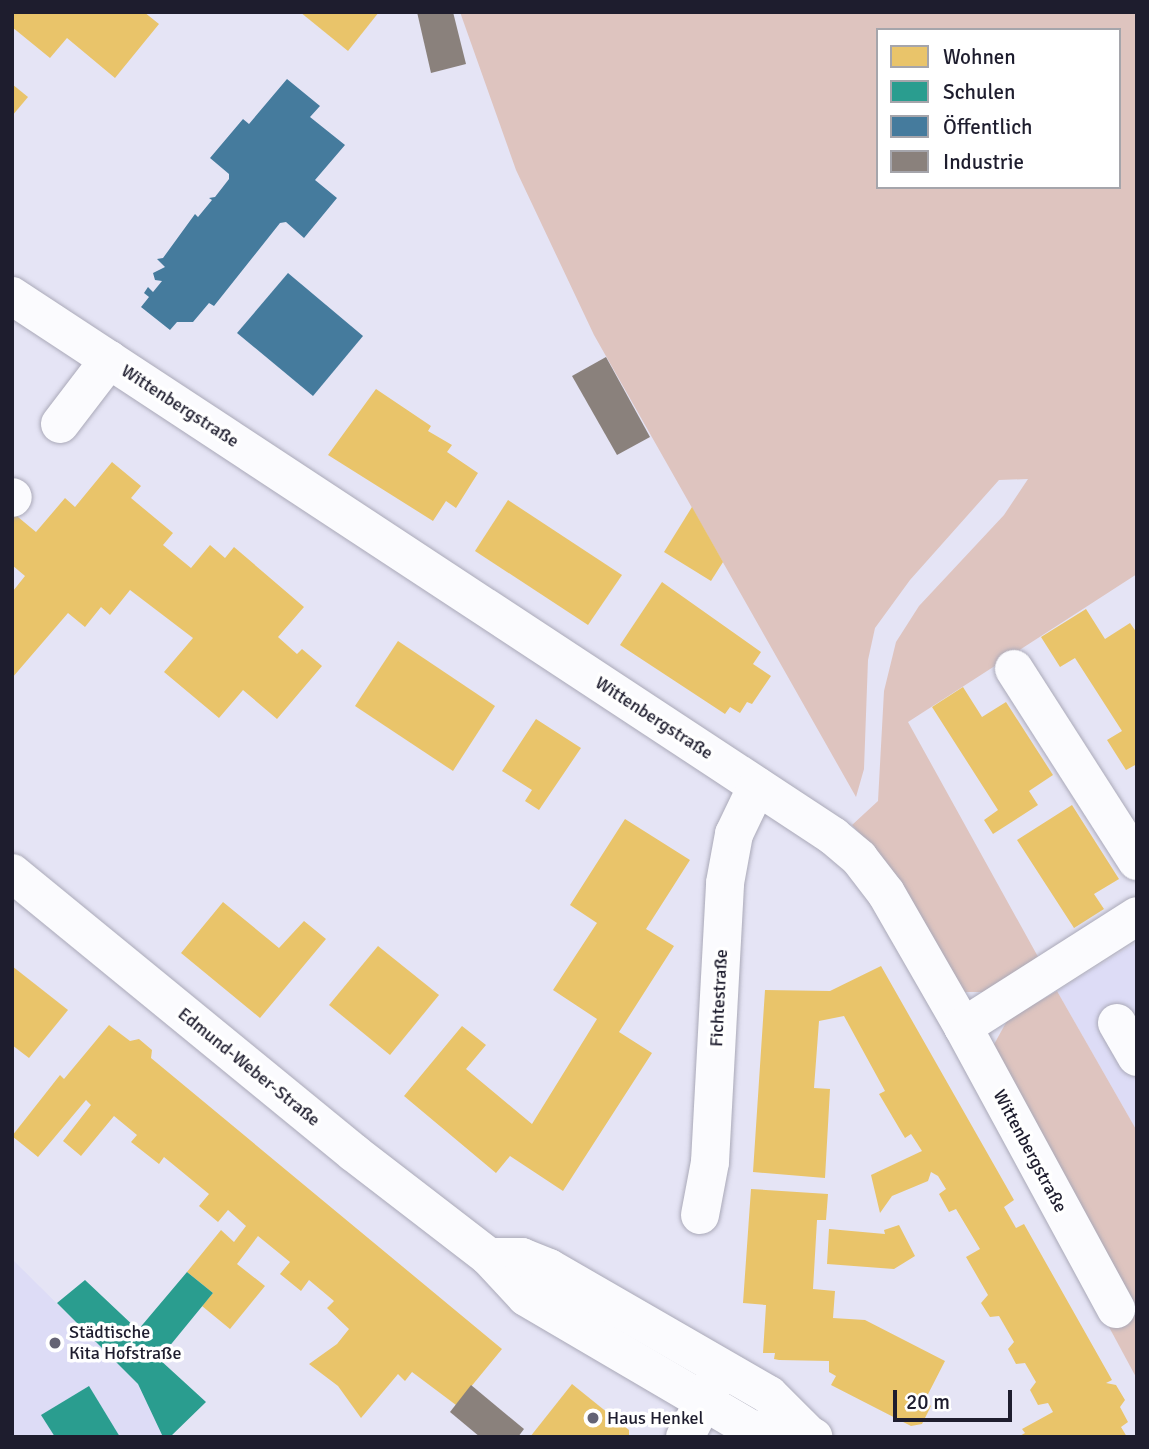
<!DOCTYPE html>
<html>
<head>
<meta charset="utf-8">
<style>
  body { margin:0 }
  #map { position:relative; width:1149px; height:1449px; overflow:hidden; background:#e5e4f5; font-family:Signika,sans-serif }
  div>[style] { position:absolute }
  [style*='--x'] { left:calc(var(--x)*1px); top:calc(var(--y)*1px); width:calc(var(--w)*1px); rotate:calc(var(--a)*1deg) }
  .built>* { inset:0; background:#dddcf6 }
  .green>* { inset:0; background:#dec4bf }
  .homes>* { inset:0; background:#e9c46a }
  .schools>* { inset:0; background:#2a9d8f }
  .public>* { inset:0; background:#457b9d }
  .industry>* { inset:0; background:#8a817c }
  .roads { filter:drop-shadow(0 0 2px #aaa9b8) drop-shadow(0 0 2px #aaa9b8) }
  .minor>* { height:38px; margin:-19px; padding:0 19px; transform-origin:19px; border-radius:19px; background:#fbfbfe }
  .dots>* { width:19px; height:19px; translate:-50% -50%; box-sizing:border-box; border:4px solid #fff; border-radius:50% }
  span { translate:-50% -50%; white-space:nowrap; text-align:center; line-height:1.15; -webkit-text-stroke:7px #fff; paint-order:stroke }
  .street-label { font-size:18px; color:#1e1d2e }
  .poi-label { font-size:18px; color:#1e1d2e }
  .left { translate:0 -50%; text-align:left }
  .frame { position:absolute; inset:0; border:14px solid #1e1d2e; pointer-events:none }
  .legend { position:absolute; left:876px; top:28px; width:245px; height:161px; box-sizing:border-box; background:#fff; border:2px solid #a5a5ab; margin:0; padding:9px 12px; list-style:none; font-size:21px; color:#1e1d2e }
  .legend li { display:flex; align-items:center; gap:14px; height:35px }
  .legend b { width:35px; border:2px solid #a5a5ab }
  .scale { position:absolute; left:893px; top:1390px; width:119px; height:32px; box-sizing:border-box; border:4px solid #1e1d2e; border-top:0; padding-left:9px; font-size:21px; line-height:24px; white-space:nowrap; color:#1e1d2e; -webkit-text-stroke:5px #fff; paint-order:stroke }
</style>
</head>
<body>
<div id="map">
  <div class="built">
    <i style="clip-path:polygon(1137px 942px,1137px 1131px,1057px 991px)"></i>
    <i style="clip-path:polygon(12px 1259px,138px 1384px,163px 1437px,12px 1437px)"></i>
  </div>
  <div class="green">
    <i style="clip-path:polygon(evenodd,460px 12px,1137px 12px,1137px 574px,908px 722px,1042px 964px,993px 992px,961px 992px,878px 853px,852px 825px,878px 801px,884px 691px,896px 642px,919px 606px,1004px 515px,1028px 479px,999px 480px,910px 580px,875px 628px,868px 660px,864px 769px,856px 797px,594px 335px,516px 170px,460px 12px,878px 30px,1119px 30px,1119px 187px,878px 187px,878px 30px)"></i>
    <i style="clip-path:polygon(1057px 991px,1137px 1131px,1137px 1307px,992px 1048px,1008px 1019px)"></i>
    <i style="clip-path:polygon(1137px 1314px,1137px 1379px,1109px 1327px)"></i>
  </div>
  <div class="homes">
    <i style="clip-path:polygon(12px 12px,144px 12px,159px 24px,115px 78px,67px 38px,50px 58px,12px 27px)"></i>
    <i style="clip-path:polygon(300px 12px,379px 12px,348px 51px)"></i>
    <i style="clip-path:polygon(12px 84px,28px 97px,12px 116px)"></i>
    <i style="clip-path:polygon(376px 389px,431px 426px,428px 431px,452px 445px,447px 452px,478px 473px,456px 508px,446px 501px,433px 521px,328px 455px)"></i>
    <i style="clip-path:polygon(112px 462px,141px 486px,131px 498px,173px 533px,163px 545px,191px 568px,210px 545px,225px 558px,234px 547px,304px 607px,278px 637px,297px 654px,302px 649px,322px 666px,277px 719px,243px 690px,219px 718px,164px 672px,193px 638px,130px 590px,110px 615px,101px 607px,85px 627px,68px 613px,12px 678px,13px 591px,25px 576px,12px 565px,12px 512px,36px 532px,65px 498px,75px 507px)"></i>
    <i style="clip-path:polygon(508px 500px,622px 575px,588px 625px,475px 551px)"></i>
    <i style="clip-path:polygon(692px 507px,723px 562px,711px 581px,664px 552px)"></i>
    <i style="clip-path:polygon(662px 582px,761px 652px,753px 664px,771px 676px,752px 704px,747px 702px,740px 713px,730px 707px,725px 714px,620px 645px)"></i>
    <i style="clip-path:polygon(1086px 609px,1105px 639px,1130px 623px,1137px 633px,1137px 764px,1126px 770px,1107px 740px,1122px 731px,1075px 658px,1060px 667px,1041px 637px)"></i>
    <i style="clip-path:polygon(398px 641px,495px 706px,453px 771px,355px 706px)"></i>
    <i style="clip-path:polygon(963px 687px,982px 717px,1006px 702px,1053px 775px,1029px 791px,1038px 805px,993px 834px,984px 820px,998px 810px,932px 707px)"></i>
    <i style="clip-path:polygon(536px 719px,581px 748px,539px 810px,525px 801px,532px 790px,502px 771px)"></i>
    <i style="clip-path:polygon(1072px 805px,1119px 879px,1094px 894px,1104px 909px,1074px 928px,1017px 840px)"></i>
    <i style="clip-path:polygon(625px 819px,690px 860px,646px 929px,674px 946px,619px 1032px,652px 1053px,563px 1191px,510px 1156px,496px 1173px,404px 1096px,462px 1026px,486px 1045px,466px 1069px,532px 1124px,597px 1019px,553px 990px,597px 923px,570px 905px)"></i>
    <i style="clip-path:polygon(223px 902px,279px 948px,304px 921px,326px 939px,260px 1018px,181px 953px)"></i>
    <i style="clip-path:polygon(378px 946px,439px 995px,390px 1055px,329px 1005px)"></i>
    <i style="clip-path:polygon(12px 966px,68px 1010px,29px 1058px,12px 1045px)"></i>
    <i style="clip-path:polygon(881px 966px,1014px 1200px,1004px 1207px,1016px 1228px,1024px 1224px,1112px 1380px,1106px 1383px,1116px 1385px,1125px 1400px,1120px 1407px,1128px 1422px,1121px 1427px,1127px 1437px,1018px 1437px,1025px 1433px,1022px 1429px,1053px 1412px,1048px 1403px,1038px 1405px,1030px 1390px,1036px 1382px,1025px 1363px,1016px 1364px,1008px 1349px,1014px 1342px,999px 1316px,990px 1317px,981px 1303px,988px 1295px,966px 1257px,980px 1249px,956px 1209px,949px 1212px,939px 1194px,946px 1189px,938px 1176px,931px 1172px,928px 1181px,892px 1196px,880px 1213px,871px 1175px,922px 1151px,911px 1134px,905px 1138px,879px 1094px,885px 1091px,844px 1016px,819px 1021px,814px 1088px,830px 1089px,825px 1178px,753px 1172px,765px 990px,830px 991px)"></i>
    <i style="clip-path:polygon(109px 1025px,130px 1041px,139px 1039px,152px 1050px,151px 1058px,502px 1349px,456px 1405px,412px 1372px,405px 1381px,398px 1374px,361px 1418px,338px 1386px,309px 1364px,337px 1344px,349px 1329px,327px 1308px,334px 1301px,309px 1280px,301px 1291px,280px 1274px,290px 1262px,258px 1236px,237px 1264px,265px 1286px,230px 1329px,202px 1306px,213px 1293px,187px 1272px,221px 1230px,234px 1242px,246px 1226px,228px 1210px,218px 1222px,199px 1206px,209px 1194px,164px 1157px,159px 1164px,131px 1142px,137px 1135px,114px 1116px,81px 1156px,63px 1141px,91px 1105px,86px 1100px,38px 1157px,12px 1136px,60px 1075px,64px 1079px)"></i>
    <i style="clip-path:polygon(751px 1189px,828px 1194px,826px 1220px,817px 1220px,813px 1289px,835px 1291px,833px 1318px,865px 1320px,945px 1361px,925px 1400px,931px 1406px,922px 1424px,911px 1426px,831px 1385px,836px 1376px,829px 1372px,829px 1361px,779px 1360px,774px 1359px,775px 1353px,763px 1353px,766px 1305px,743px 1303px)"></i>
    <i style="clip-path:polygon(899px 1225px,915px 1256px,894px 1269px,827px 1264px,829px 1229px,885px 1234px,884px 1230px)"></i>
    <i style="clip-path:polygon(572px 1384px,629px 1430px,629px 1437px,530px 1437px)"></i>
  </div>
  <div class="schools">
    <i style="clip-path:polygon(187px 1272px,213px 1293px,159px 1359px,206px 1402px,170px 1437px,163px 1437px,138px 1384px,57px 1303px,85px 1280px,138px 1330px)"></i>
    <i style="clip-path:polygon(89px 1386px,120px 1437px,55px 1437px,41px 1415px)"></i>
  </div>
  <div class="public">
    <i style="clip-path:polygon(287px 79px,320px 106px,310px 117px,345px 145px,315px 180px,337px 198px,304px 238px,286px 222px,280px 223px,214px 306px,209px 303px,193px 322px,177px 322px,170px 330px,141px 307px,149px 297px,144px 293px,148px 287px,153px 292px,162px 281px,155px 280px,153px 273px,165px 267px,157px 259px,163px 258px,195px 214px,198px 217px,212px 200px,209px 198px,215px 197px,229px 179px,229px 174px,210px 158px,243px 119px,249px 124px)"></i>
    <i style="clip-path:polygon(288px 273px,363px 336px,313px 396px,237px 333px)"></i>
  </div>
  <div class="industry">
    <i style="clip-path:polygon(417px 12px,453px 12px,466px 64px,431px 73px)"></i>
    <i style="clip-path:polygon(606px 357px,650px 437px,617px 455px,572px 376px)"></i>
    <i style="clip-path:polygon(471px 1385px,524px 1429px,518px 1437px,480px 1437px,450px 1412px)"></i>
  </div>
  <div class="roads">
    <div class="minor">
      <i style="--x:12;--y:296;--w:983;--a:33.33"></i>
      <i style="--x:833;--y:836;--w:34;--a:40"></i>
      <i style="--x:859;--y:858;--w:44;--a:52.4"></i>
      <i style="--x:886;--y:893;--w:155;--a:60.1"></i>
      <i style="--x:963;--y:1027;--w:321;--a:61.5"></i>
      <i style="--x:60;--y:424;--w:81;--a:-52.6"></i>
      <i style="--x:12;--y:498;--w:1;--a:-45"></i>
      <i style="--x:1014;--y:669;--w:228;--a:57.4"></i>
      <i style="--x:12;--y:873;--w:442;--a:39.3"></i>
      <i style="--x:354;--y:1153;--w:170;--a:37.6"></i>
      <i style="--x:489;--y:1257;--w:54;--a:47.2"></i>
      <i style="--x:526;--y:1297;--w:261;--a:30.4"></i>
      <i style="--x:751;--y:1429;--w:63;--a:7.4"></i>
      <i style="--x:1117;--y:1023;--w:39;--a:60"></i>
      <i style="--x:963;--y:1027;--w:206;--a:-32.5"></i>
      <i style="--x:700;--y:1215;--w:54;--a:-79.3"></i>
      <i style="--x:710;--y:1162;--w:279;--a:-86.9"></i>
      <i style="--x:725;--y:883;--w:50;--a:-79.6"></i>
      <i style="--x:734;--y:834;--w:53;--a:-64.4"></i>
      <i style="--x:489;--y:1257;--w:33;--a:0"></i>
      <i style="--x:522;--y:1257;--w:29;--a:22"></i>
      <i style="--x:549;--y:1268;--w:254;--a:30"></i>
      <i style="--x:769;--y:1395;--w:57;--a:45"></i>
      <i style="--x:685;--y:1437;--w:64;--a:-62.2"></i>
    </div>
  </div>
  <div class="dots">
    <i style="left:55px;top:1343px;background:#646374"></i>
    <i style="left:593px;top:1418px;background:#646374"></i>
  </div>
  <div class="street-label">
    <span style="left:180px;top:406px;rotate:33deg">Wittenbergstraße</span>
    <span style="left:654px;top:718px;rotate:33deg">Wittenbergstraße</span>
    <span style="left:719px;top:998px;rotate:-87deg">Fichtestraße</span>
    <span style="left:249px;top:1067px;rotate:39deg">Edmund-Weber-Straße</span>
    <span style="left:1030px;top:1151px;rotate:62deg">Wittenbergstraße</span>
  </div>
  <div class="poi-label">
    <span class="left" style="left:69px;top:1343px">Städtische<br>Kita Hofstraße</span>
    <span class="left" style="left:607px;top:1418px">Haus Henkel</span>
  </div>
  <div class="frame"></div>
  <ul class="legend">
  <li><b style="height:19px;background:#e9c46a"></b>Wohnen</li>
  <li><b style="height:19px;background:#2a9d8f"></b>Schulen</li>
  <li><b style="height:19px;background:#457b9d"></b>Öffentlich</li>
  <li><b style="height:19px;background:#8a817c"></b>Industrie</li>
  </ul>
  <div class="scale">20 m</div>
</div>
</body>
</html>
